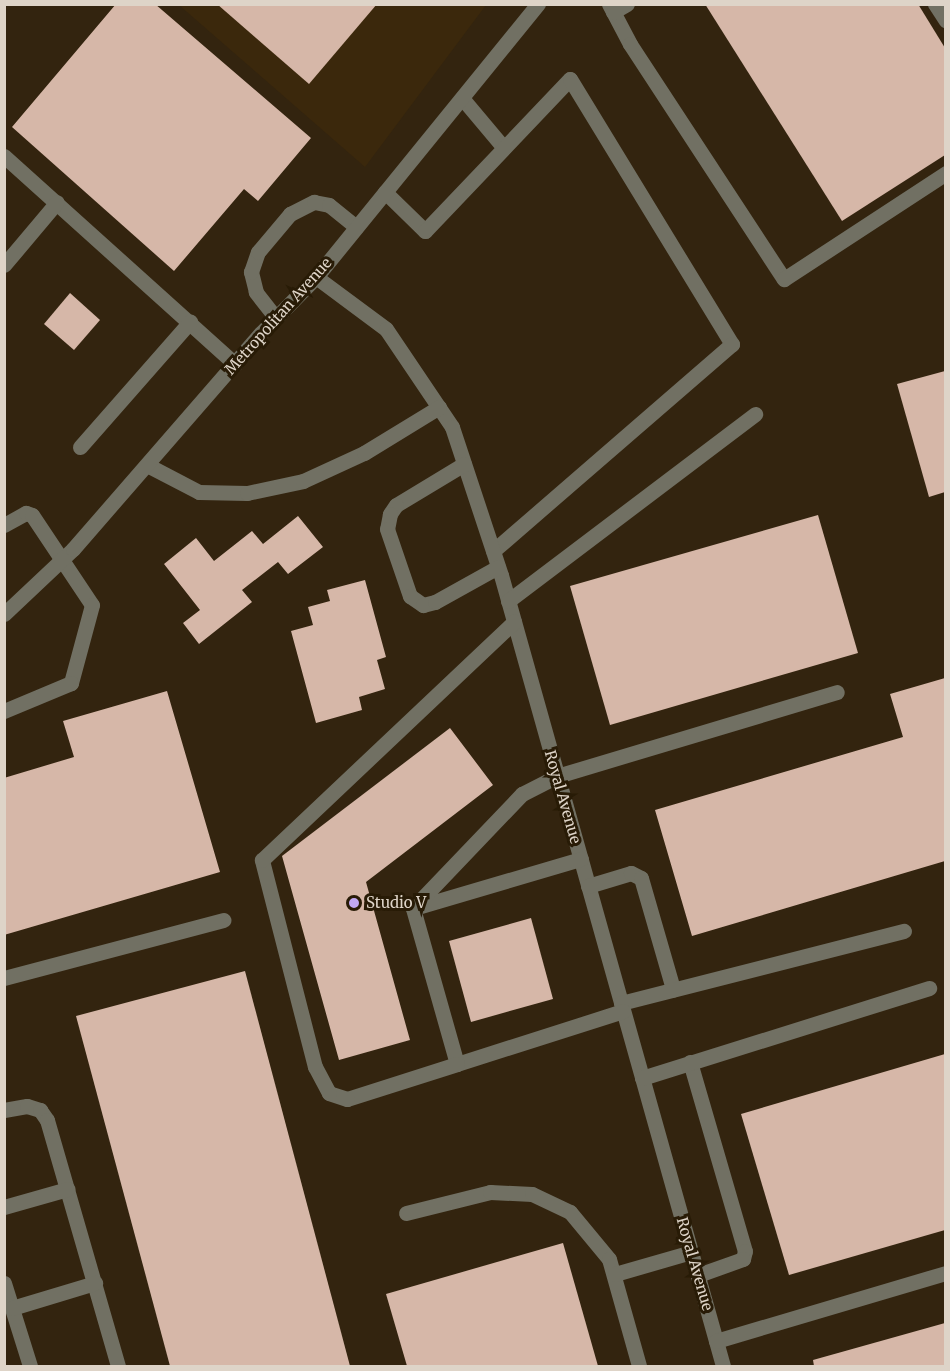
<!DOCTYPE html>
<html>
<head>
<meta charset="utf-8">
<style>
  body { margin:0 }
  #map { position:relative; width:950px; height:1371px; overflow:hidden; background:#33240f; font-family:Merriweather,serif }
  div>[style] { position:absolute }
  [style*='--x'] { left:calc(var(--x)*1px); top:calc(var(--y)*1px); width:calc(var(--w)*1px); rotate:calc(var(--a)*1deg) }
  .built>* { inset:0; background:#3b280c }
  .building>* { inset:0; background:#d6b7a8 }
  .minor>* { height:15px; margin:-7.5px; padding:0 7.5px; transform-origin:7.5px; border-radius:7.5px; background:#717063 }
  .dots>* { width:16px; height:16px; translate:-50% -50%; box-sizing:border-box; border:3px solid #281b06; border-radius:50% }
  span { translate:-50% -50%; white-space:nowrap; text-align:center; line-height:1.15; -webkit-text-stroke:6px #281b06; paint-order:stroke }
  .street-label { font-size:15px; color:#ded4c8 }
  .poi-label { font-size:15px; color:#ded4c8 }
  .left { translate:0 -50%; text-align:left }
  .frame { position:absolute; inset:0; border:6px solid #ded4c8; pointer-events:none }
</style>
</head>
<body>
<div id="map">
  <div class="built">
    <i style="clip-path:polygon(179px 5px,486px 5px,365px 167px)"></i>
  </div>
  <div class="building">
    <i style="clip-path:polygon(116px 4px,155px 4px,311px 138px,258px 201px,244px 189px,174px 271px,12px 127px)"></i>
    <i style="clip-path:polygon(217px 4px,377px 4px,309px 84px)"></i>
    <i style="clip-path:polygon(705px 4px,918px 4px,945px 48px,945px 155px,842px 221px)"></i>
    <i style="clip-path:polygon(70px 293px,100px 320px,74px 350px,44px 324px)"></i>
    <i style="clip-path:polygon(945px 371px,945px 492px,929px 497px,897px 384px)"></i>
    <i style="clip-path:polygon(818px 515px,858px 653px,610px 725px,570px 586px)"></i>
    <i style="clip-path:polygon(298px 516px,323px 547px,288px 574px,278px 562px,242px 590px,252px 602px,199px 644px,183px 623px,200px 610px,164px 564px,196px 538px,214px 561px,252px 531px,263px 544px)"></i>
    <i style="clip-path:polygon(365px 580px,386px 657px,377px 660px,385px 689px,359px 697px,362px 710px,316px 723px,291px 631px,313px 625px,308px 607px,330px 601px,327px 590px)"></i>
    <i style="clip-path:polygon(945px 678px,945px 861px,692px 936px,655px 810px,903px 737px,890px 694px)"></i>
    <i style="clip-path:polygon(167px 691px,220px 872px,4px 935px,4px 778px,74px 757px,63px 721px)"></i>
    <i style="clip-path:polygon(450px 728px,493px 785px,366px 882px,410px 1040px,339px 1060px,282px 856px)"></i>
    <i style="clip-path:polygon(531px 918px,553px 999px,471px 1022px,449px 941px)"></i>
    <i style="clip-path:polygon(245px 971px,350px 1366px,170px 1366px,76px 1016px)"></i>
    <i style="clip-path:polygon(945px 1054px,945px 1230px,789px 1275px,741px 1114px)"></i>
    <i style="clip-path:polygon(563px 1243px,598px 1366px,407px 1366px,386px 1294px)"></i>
    <i style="clip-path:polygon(945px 1323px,945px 1366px,814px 1366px,813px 1360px)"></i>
  </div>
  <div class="minor">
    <i style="--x:609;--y:4;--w:45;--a:62.3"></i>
    <i style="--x:630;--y:44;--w:281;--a:56.8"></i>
    <i style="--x:784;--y:279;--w:194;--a:-33.2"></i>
    <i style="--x:935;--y:4;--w:20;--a:57"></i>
    <i style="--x:613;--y:12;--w:16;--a:-30"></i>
    <i style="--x:462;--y:98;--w:65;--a:50"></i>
    <i style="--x:4;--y:156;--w:311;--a:42"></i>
    <i style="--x:385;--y:192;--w:56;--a:44.3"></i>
    <i style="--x:425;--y:231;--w:210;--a:-46.4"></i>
    <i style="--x:570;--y:79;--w:311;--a:58.6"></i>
    <i style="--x:732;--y:344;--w:316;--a:139.1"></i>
    <i style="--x:4;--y:265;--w:82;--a:-49.9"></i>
    <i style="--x:316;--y:277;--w:87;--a:36.6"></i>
    <i style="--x:386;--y:329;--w:118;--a:56"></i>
    <i style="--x:452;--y:427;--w:156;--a:71.7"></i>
    <i style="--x:501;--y:575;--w:822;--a:74.32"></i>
    <i style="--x:276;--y:318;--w:33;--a:-128"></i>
    <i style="--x:256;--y:292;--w:21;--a:-104"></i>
    <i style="--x:251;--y:272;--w:21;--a:-71"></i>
    <i style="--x:258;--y:252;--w:50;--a:-49.9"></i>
    <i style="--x:290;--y:214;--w:27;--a:-27"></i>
    <i style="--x:314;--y:202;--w:15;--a:11"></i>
    <i style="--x:329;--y:205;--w:35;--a:39"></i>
    <i style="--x:80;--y:447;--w:167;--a:-48.7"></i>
    <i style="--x:464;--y:464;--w:79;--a:148.9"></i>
    <i style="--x:396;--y:505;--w:11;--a:124"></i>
    <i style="--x:390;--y:514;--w:15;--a:101"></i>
    <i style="--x:387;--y:529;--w:71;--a:71.1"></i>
    <i style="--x:410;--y:596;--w:16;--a:35"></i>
    <i style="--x:423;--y:605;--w:12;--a:-14"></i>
    <i style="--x:435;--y:602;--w:72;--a:-29.1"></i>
    <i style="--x:149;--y:466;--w:56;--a:27.5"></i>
    <i style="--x:199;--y:492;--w:48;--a:1.2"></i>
    <i style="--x:247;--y:493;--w:57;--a:-12.1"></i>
    <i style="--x:303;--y:481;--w:67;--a:-24.7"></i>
    <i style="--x:364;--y:453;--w:88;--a:-31.5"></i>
    <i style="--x:4;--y:525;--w:25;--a:-29"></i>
    <i style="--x:26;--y:513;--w:6;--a:18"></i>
    <i style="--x:32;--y:515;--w:108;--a:56.3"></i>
    <i style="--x:92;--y:605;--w:81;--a:105.1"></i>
    <i style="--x:71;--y:683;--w:73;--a:157.3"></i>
    <i style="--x:508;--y:601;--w:310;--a:-37.1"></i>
    <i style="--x:4;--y:614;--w:95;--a:-43.3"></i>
    <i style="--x:73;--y:549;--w:286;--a:-49"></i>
    <i style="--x:261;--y:333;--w:78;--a:-45.5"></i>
    <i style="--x:316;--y:277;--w:352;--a:-50.9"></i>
    <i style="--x:588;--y:886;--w:45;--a:-16.8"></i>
    <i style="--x:631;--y:873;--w:11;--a:27"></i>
    <i style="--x:641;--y:878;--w:116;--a:73.9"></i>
    <i style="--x:414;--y:908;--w:174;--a:-16.4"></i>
    <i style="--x:4;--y:978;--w:227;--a:-14.8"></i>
    <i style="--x:621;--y:1003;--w:292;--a:-14.3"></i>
    <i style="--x:623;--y:1011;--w:174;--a:162.3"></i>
    <i style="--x:457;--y:1064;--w:162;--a:-105.8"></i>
    <i style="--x:413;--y:908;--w:158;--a:-46.3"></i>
    <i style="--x:522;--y:794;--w:39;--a:-27"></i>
    <i style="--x:557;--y:776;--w:292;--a:-16.7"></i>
    <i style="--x:690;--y:1062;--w:197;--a:73.8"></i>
    <i style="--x:745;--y:1251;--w:8;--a:104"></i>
    <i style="--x:743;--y:1259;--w:48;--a:160.4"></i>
    <i style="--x:457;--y:1064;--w:115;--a:162.3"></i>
    <i style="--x:347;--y:1099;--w:19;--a:-162"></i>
    <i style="--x:329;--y:1093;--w:30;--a:-118"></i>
    <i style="--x:315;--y:1067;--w:214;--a:-104.4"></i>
    <i style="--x:262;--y:860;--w:347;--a:-43.4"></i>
    <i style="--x:642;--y:1078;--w:301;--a:-17.4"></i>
    <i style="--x:4;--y:1110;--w:23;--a:-10"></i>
    <i style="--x:27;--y:1106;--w:14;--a:17"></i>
    <i style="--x:40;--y:1110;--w:12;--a:55"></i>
    <i style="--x:47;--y:1120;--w:256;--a:73.9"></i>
    <i style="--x:4;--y:1207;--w:66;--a:-15.9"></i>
    <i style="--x:406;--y:1213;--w:87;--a:-14"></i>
    <i style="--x:490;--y:1192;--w:42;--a:2.7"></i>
    <i style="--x:532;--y:1194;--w:42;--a:25.3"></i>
    <i style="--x:570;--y:1212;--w:61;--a:50.3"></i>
    <i style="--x:609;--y:1259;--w:111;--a:74.3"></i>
    <i style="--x:615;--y:1274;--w:79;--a:-16.1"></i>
    <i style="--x:4;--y:1283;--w:87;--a:72.6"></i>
    <i style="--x:12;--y:1308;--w:87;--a:-16.8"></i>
    <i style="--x:716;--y:1341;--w:240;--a:-16.5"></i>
  </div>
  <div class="dots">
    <i style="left:354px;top:903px;background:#c1a8f3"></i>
  </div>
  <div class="street-label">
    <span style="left:278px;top:316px;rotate:-48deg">Metropolitan Avenue</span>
    <span style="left:563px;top:797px;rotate:74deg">Royal Avenue</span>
    <span style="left:695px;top:1264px;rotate:74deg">Royal Avenue</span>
  </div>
  <div class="poi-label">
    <span class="left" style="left:366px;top:903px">Studio V</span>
  </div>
  <div class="frame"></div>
</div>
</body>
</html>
